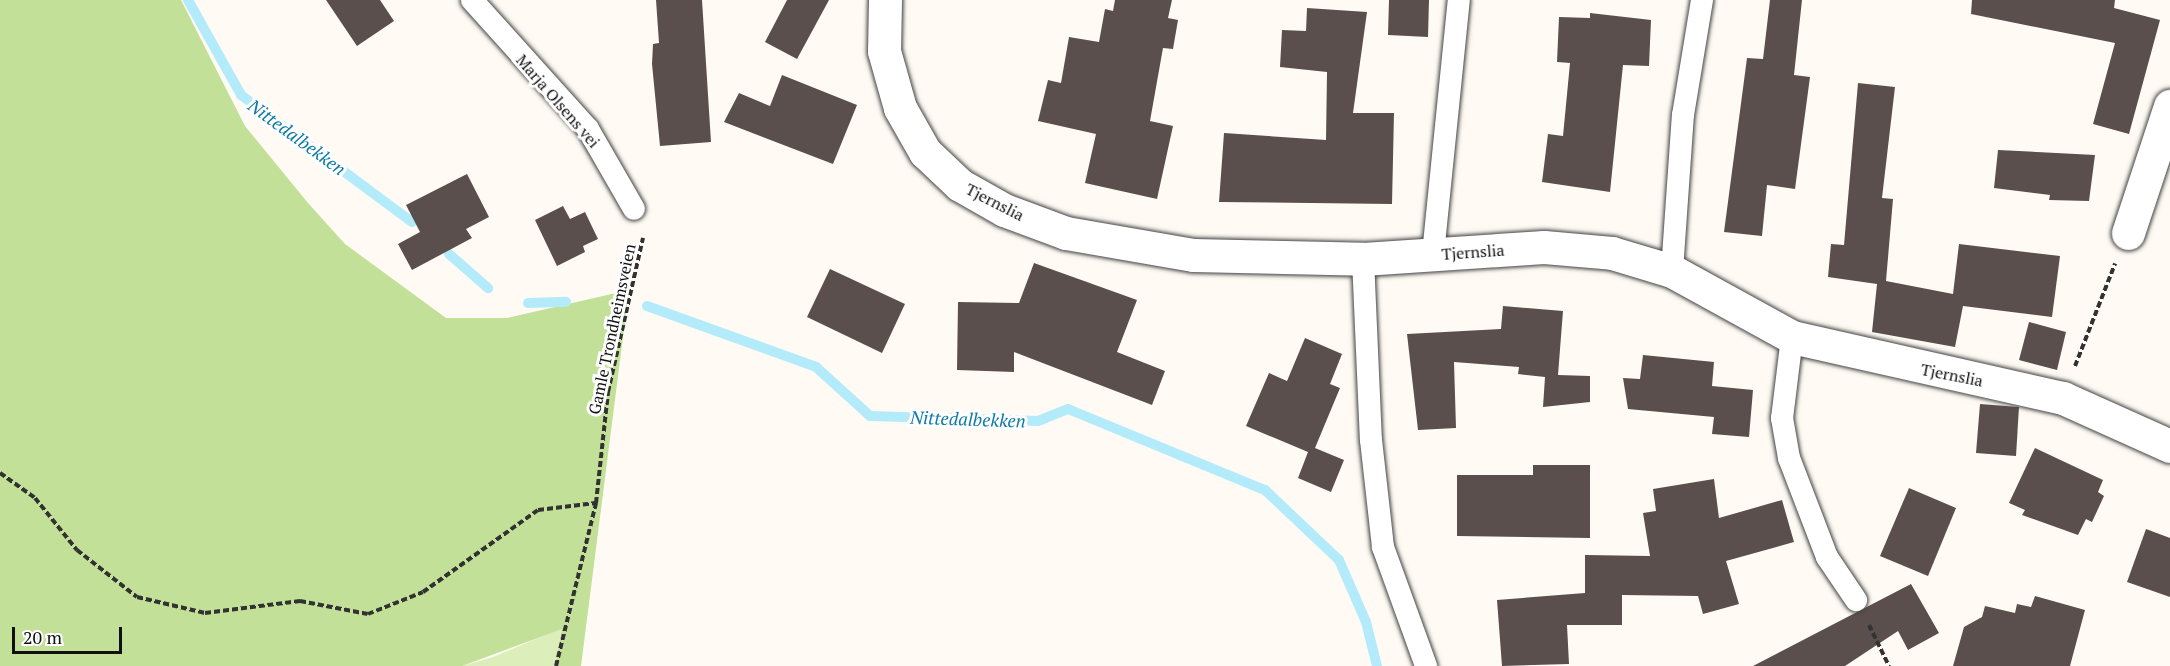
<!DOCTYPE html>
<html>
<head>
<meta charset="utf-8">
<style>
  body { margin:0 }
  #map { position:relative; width:2170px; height:666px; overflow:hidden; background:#fffbf4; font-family:"PT Serif",serif }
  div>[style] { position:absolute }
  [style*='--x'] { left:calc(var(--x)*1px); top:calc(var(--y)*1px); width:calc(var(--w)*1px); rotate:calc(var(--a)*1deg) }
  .green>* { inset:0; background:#dceeb9 }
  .forest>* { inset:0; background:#c2e097 }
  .stream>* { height:10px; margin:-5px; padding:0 5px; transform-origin:5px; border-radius:5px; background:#b4ebfb }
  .building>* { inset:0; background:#5a4f4c }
  .path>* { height:4px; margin-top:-2px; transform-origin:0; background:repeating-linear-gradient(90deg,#323232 0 6px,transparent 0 9px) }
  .roads { filter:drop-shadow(0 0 2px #434343) drop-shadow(0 0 2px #434343) }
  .service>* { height:22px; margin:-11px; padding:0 11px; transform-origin:11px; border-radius:11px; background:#fff }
  .minor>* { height:33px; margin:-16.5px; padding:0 16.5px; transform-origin:16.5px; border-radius:16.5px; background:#fff }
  span { translate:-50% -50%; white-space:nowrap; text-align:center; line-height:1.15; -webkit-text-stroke:6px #fff; paint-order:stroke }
  .street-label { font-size:16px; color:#101010 }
  .water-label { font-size:18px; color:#0d7aa7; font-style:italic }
  .scale { position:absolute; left:12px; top:627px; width:110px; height:27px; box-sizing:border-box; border:3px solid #101010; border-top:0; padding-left:8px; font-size:18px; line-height:21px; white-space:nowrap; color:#101010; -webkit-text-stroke:4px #fff; paint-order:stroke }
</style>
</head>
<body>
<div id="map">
  <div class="green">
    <i style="clip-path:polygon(562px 628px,555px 666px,462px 666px,493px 657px)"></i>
  </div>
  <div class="forest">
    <i style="clip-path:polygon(0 0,181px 0,245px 126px,308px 203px,345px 244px,446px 318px,507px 318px,629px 290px,581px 666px,555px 666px,562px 629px,462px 666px,0 666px)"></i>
  </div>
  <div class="stream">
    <i style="--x:188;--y:0;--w:109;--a:60.8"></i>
    <i style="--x:241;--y:95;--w:213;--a:36.6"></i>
    <i style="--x:449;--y:254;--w:52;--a:41.1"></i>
    <i style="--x:528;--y:303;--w:38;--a:-2"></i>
    <i style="--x:647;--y:306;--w:180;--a:19.8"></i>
    <i style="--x:816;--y:367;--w:73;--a:42.2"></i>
    <i style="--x:870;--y:416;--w:168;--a:1.7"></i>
    <i style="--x:1038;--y:421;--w:32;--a:-22"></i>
    <i style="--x:1068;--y:409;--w:213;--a:22.4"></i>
    <i style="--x:1265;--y:490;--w:102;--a:43.4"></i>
    <i style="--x:1339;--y:560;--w:68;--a:66.5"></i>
    <i style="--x:1366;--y:622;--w:45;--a:76"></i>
  </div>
  <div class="building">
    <i style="clip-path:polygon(326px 0,380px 0,394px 21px,357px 46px)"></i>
    <i style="clip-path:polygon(656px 0,702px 0,711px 142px,660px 146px,652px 64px,653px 44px,659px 43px)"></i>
    <i style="clip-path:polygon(787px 0,829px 0,797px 59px,765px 42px)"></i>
    <i style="clip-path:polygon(1115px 0,1172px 0,1168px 18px,1178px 20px,1173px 49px,1163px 48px,1150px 121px,1173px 126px,1157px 199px,1085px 183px,1096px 134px,1038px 121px,1048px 80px,1061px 83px,1069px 37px,1099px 42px,1105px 9px,1113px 11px)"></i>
    <i style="clip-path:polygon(1389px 0,1429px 0,1428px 37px,1388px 35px)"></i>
    <i style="clip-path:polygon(1770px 0,1802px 0,1794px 75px,1810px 77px,1795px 189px,1767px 185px,1762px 236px,1724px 232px,1747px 58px,1763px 59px)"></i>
    <i style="clip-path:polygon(1972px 0,2115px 0,2114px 8px,2160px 20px,2129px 134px,2093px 124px,2115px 43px,1971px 14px)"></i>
    <i style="clip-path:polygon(1307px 8px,1367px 12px,1353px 113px,1394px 113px,1392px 204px,1219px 202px,1224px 133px,1326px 140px,1327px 72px,1280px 67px,1282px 30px,1306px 31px)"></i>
    <i style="clip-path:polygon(1590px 13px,1651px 20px,1649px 66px,1623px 65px,1610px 192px,1542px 182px,1548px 134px,1563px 136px,1570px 63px,1557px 62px,1559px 17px,1590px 18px)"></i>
    <i style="clip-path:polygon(782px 75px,857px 105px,833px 164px,724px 122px,739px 93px,770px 106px)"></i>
    <i style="clip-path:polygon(1858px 83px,1895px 87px,1882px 198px,1893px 199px,1886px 281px,1953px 294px,1959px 244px,2060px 256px,2052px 317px,1963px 306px,1955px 347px,1872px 332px,1877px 284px,1828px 277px,1831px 244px,1844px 245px)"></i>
    <i style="clip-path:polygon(1998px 150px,2095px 155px,2089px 201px,2049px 200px,2050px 195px,1994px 188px)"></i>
    <i style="clip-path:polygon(467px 174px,489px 217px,466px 229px,472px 238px,412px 270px,398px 244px,420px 232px,406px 205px)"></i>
    <i style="clip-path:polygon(563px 206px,570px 219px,585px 212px,598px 239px,583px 246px,585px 252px,557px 266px,535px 220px)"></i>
    <i style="clip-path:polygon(1034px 263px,1137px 300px,1117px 352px,1165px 371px,1152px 405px,1014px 352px,1014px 372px,957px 370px,958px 302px,1019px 303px)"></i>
    <i style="clip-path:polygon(830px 269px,905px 304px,882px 353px,807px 317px)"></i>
    <i style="clip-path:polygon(1503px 306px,1563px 311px,1558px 375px,1590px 376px,1590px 402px,1543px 407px,1545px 377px,1518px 374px,1519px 367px,1454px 362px,1456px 428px,1418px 430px,1407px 334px,1501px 329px)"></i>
    <i style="clip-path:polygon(2029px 322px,2066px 332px,2057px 370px,2019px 360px)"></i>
    <i style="clip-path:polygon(1305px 338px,1342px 354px,1330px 384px,1340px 388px,1315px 448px,1344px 460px,1331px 492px,1298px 478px,1308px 452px,1246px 426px,1269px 373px,1287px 381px)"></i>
    <i style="clip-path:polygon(1643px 355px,1714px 362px,1712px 386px,1753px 390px,1749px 437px,1712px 434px,1714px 417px,1628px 409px,1623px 378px,1640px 379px)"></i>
    <i style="clip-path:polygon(1980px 404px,2019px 407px,2016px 456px,1976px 453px)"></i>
    <i style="clip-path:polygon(2035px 448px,2103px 480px,2098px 492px,2104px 496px,2092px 522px,2086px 519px,2078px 535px,2022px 515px,2025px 510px,2009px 503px)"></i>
    <i style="clip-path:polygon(1533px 465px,1590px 465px,1590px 538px,1457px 536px,1457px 475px,1533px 475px)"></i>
    <i style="clip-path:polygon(1714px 479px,1719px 518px,1782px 500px,1794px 542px,1726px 561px,1739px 604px,1703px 614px,1698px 596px,1622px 595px,1622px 625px,1567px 625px,1569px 664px,1502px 666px,1497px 600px,1585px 593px,1585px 555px,1650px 556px,1643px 513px,1656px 511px,1653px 489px)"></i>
    <i style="clip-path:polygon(1909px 488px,1956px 508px,1928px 576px,1880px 556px)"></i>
    <i style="clip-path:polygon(2146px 529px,2170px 538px,2170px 597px,2127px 582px)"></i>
    <i style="clip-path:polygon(1911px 584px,1939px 633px,1908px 650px,1898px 631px,1845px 666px,1753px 666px)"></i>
    <i style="clip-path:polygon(2035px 596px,2085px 610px,2070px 666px,1953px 666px,1964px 627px,1982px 617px,1985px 606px,2015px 613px,2017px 604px,2031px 607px)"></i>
  </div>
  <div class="path">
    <i style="--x:2075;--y:366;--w:110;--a:-68.6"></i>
    <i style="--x:0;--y:473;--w:43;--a:35.5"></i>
    <i style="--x:35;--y:498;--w:67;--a:51.1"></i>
    <i style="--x:77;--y:550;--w:76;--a:38.1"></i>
    <i style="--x:137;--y:597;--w:70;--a:13.2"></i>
    <i style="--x:205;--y:613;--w:96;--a:-7.2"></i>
    <i style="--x:300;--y:601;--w:69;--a:10.8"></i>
    <i style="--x:368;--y:614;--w:59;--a:-21.8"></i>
    <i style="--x:423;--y:592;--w:141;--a:-35.5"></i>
    <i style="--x:538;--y:510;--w:58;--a:-6.9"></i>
    <i style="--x:1869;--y:625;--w:46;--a:64"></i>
    <i style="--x:556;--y:666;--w:168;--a:-76.2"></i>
    <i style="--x:596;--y:503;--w:112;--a:-83.8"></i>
    <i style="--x:608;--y:392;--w:158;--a:-77.2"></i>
  </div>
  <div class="roads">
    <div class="service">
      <i style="--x:472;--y:0;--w:173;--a:48"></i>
      <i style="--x:588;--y:129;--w:92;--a:60.1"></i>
      <i style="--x:1433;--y:254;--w:255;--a:-84.2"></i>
      <i style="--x:1363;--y:259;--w:181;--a:87.5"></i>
      <i style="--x:1371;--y:440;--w:108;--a:83.6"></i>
      <i style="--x:1383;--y:547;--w:127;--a:70.1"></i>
      <i style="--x:1672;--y:271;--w:156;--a:-86"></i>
      <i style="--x:1683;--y:115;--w:117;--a:-80.6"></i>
      <i style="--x:1792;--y:337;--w:82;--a:97"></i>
      <i style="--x:1782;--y:418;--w:41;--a:80.1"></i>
      <i style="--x:1789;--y:458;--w:106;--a:69"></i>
      <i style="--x:1827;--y:557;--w:52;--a:56"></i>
    </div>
    <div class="minor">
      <i style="--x:885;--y:0;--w:51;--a:91.1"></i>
      <i style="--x:884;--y:51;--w:59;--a:74.3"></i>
      <i style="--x:900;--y:108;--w:51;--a:60.4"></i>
      <i style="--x:925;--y:152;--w:48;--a:43.3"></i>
      <i style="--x:960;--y:185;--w:51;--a:29.6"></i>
      <i style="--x:1004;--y:210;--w:66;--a:20.4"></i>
      <i style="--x:1066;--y:233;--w:129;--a:9.8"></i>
      <i style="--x:1193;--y:255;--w:170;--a:1.3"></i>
      <i style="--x:1363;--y:259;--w:181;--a:-3.8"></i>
      <i style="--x:1544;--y:247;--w:68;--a:5"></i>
      <i style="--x:1612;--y:253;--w:63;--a:16.7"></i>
      <i style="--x:1672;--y:271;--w:137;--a:28.8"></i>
      <i style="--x:1792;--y:337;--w:278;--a:12.7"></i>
      <i style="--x:2063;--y:398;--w:117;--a:24.2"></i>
      <i style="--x:2128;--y:233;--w:134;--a:-71.7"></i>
    </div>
  </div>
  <div class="street-label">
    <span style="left:558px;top:101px;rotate:49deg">Marja Olsens vei</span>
    <span style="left:995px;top:202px;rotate:27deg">Tjernslia</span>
    <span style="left:1473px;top:252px;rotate:-4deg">Tjernslia</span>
    <span style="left:612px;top:329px;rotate:-78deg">Gamle Trondheimsveien</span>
    <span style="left:1952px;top:375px;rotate:11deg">Tjernslia</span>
  </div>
  <div class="water-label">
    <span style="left:297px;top:137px;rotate:36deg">Nittedalbekken</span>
    <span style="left:968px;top:419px;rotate:2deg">Nittedalbekken</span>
  </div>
  <div class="scale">20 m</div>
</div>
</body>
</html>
